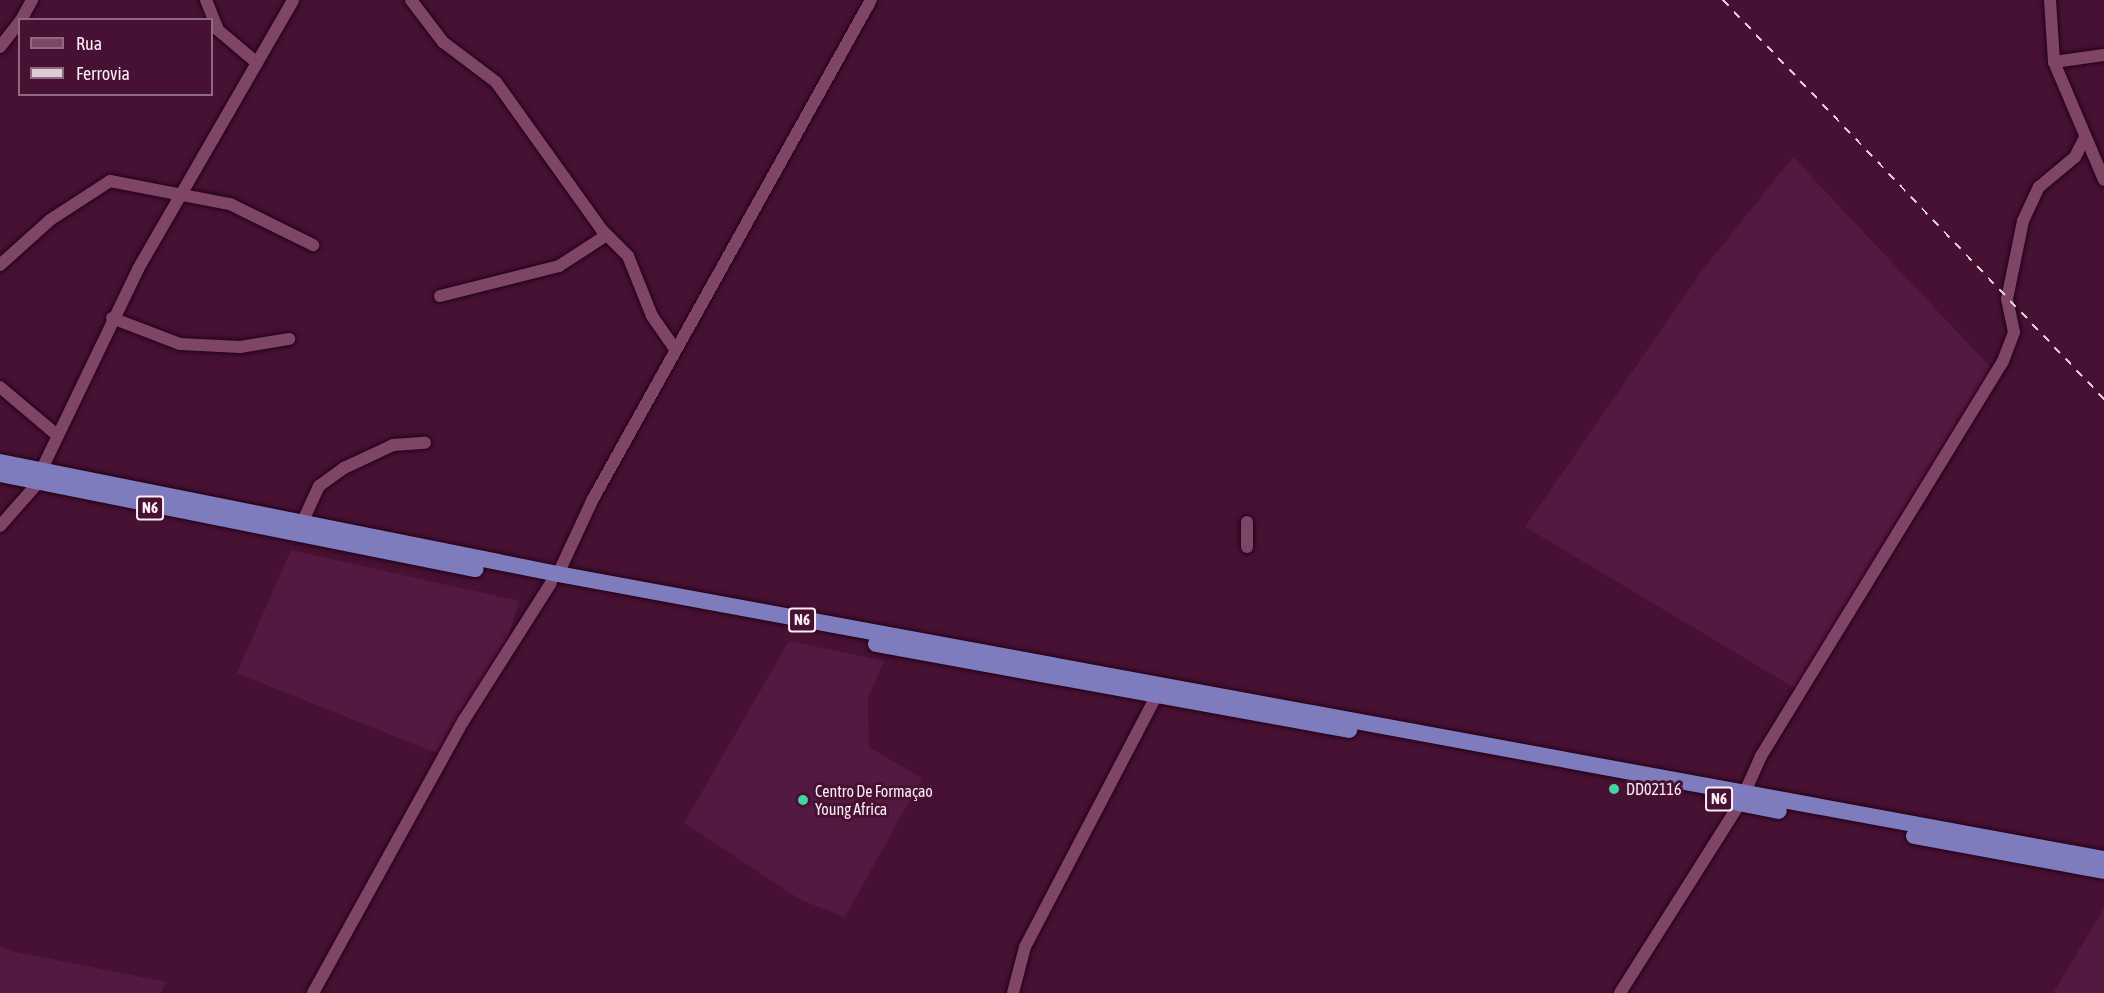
<!DOCTYPE html>
<html>
<head>
<meta charset="utf-8">
<style>
  body { margin:0 }
  #map { position:relative; width:2104px; height:993px; overflow:hidden; background:#461133; font-family:"Asap Condensed",sans-serif }
  div>[style] { position:absolute }
  [style*='--x'] { left:calc(var(--x)*1px); top:calc(var(--y)*1px); width:calc(var(--w)*1px); rotate:calc(var(--a)*1deg) }
  .built>* { inset:0; background:#541940 }
  .roads { filter:drop-shadow(0 0 2px #250119) drop-shadow(0 0 2px #250119) }
  .minor>* { height:12px; margin:-6px; padding:0 6px; transform-origin:6px; border-radius:6px; background:#7f4567 }
  .highway>* { height:16px; margin:-8px; padding:0 8px; transform-origin:8px; border-radius:8px; background:#7e7cbc }
  .rail>* { height:2px; margin-top:-1px; transform-origin:0; background:repeating-linear-gradient(90deg,#dfcbd6 0 8px,transparent 0 16px) }
  .dots>* { width:16px; height:16px; translate:-50% -50%; box-sizing:border-box; border:3px solid #461133; border-radius:50% }
  span { translate:-50% -50%; white-space:nowrap; text-align:center; line-height:1.15; -webkit-text-stroke:6px #461133; paint-order:stroke }
  .shield-label span { padding:2px 4px; background:#461133; border:2px solid; border-radius:4px; -webkit-text-stroke-width:0 }
  .shield-label { font-size:15px; color:#fbedf4; font-weight:700 }
  .poi-label { font-size:16px; color:#fbedf4 }
  .left { translate:0 -50%; text-align:left }
  .legend { position:absolute; left:18px; top:18px; width:195px; height:78px; box-sizing:border-box; background:#461133; border:2px solid #8e6980; margin:0; padding:8px 10px; list-style:none; font-size:18px; color:#fbedf4 }
  .legend li { display:flex; align-items:center; gap:12px; height:30px }
  .legend b { width:30px; border:2px solid #8e6980 }
</style>
</head>
<body>
<div id="map">
  <div class="built">
    <i style="clip-path:polygon(1793px 157px,1995px 372px,1798px 690px,1525px 527px,1701px 272px)"></i>
    <i style="clip-path:polygon(291px 550px,519px 601px,508px 639px,442px 755px,237px 673px)"></i>
    <i style="clip-path:polygon(789px 641px,884px 661px,868px 698px,869px 747px,922px 778px,845px 917px,801px 900px,684px 823px)"></i>
    <i style="clip-path:polygon(2104px 908px,2104px 993px,2053px 993px)"></i>
    <i style="clip-path:polygon(0 946px,11px 951px,166px 982px,161px 993px,0 993px)"></i>
  </div>
  <div class="roads">
    <div class="minor">
      <i style="--x:206;--y:0;--w:32;--a:68"></i>
      <i style="--x:218;--y:30;--w:51;--a:40.2"></i>
      <i style="--x:411;--y:0;--w:53;--a:52.7"></i>
      <i style="--x:443;--y:42;--w:66;--a:37"></i>
      <i style="--x:496;--y:82;--w:182;--a:54.4"></i>
      <i style="--x:602;--y:230;--w:37;--a:45"></i>
      <i style="--x:628;--y:256;--w:65;--a:68.2"></i>
      <i style="--x:652;--y:316;--w:40;--a:55.1"></i>
      <i style="--x:2050;--y:0;--w:62;--a:86.3"></i>
      <i style="--x:2054;--y:62;--w:128;--a:67"></i>
      <i style="--x:21;--y:20;--w:23;--a:-61"></i>
      <i style="--x:0;--y:47;--w:33;--a:-52"></i>
      <i style="--x:2054;--y:62;--w:50;--a:-8"></i>
      <i style="--x:0;--y:265;--w:67;--a:-42"></i>
      <i style="--x:50;--y:220;--w:72;--a:-33"></i>
      <i style="--x:110;--y:181;--w:122;--a:10.9"></i>
      <i style="--x:230;--y:204;--w:93;--a:26.3"></i>
      <i style="--x:440;--y:296;--w:123;--a:-14.1"></i>
      <i style="--x:559;--y:266;--w:57;--a:-32.9"></i>
      <i style="--x:112;--y:318;--w:73;--a:20.9"></i>
      <i style="--x:180;--y:344;--w:60;--a:2.9"></i>
      <i style="--x:240;--y:347;--w:50;--a:-9.3"></i>
      <i style="--x:0;--y:387;--w:75;--a:40.1"></i>
      <i style="--x:40;--y:473;--w:226;--a:-64.3"></i>
      <i style="--x:138;--y:269;--w:310;--a:-60"></i>
      <i style="--x:301;--y:525;--w:43;--a:-65.2"></i>
      <i style="--x:319;--y:486;--w:31;--a:-36"></i>
      <i style="--x:344;--y:468;--w:54;--a:-25.1"></i>
      <i style="--x:393;--y:445;--w:32;--a:-4"></i>
      <i style="--x:0;--y:526;--w:56;--a:-48.6"></i>
      <i style="--x:1247;--y:547;--w:25;--a:-90"></i>
      <i style="--x:558;--y:574;--w:83;--a:-65"></i>
      <i style="--x:593;--y:499;--w:571;--a:-60.88"></i>
      <i style="--x:313;--y:993;--w:312;--a:-61.1"></i>
      <i style="--x:464;--y:720;--w:162;--a:-57.6"></i>
      <i style="--x:1013;--y:993;--w:48;--a:-75.4"></i>
      <i style="--x:1025;--y:947;--w:283;--a:-62.4"></i>
      <i style="--x:1620;--y:993;--w:225;--a:-57.7"></i>
      <i style="--x:1740;--y:803;--w:51;--a:-65.9"></i>
      <i style="--x:1761;--y:756;--w:463;--a:-58.5"></i>
      <i style="--x:2003;--y:361;--w:31;--a:-69"></i>
      <i style="--x:2014;--y:332;--w:34;--a:-102"></i>
      <i style="--x:2007;--y:299;--w:80;--a:-78.4"></i>
      <i style="--x:2023;--y:221;--w:38;--a:-65"></i>
      <i style="--x:2039;--y:187;--w:47;--a:-39.8"></i>
      <i style="--x:2075;--y:157;--w:20;--a:-63"></i>
    </div>
    <div class="highway">
      <i style="--x:0;--y:462;--w:569;--a:11.35"></i>
      <i style="--x:558;--y:574;--w:1572;--a:10.45"></i>
      <i style="--x:0;--y:474;--w:485;--a:11.3"></i>
      <i style="--x:876;--y:644;--w:481;--a:10.3"></i>
      <i style="--x:1713;--y:798;--w:67;--a:11.1"></i>
      <i style="--x:1914;--y:836;--w:193;--a:10.4"></i>
    </div>
  </div>
  <div class="rail">
    <i style="--x:1723;--y:0;--w:552;--a:46.32"></i>
  </div>
  <div class="dots">
    <i style="left:1614px;top:789px;background:#43d4a0"></i>
    <i style="left:803px;top:800px;background:#43d4a0"></i>
  </div>
  <div class="shield-label">
    <span style="left:150px;top:508px">N6</span>
    <span style="left:802px;top:620px">N6</span>
    <span style="left:1719px;top:799px">N6</span>
  </div>
  <div class="poi-label">
    <span class="left" style="left:1626px;top:789px">DD02116</span>
    <span class="left" style="left:815px;top:800px">Centro De Formaçao<br>Young Africa</span>
  </div>
  <ul class="legend">
  <li><b style="height:8px;background:#7f4567"></b>Rua</li>
  <li><b style="height:8px;background:#dfcbd6"></b>Ferrovia</li>
  </ul>
</div>
</body>
</html>
